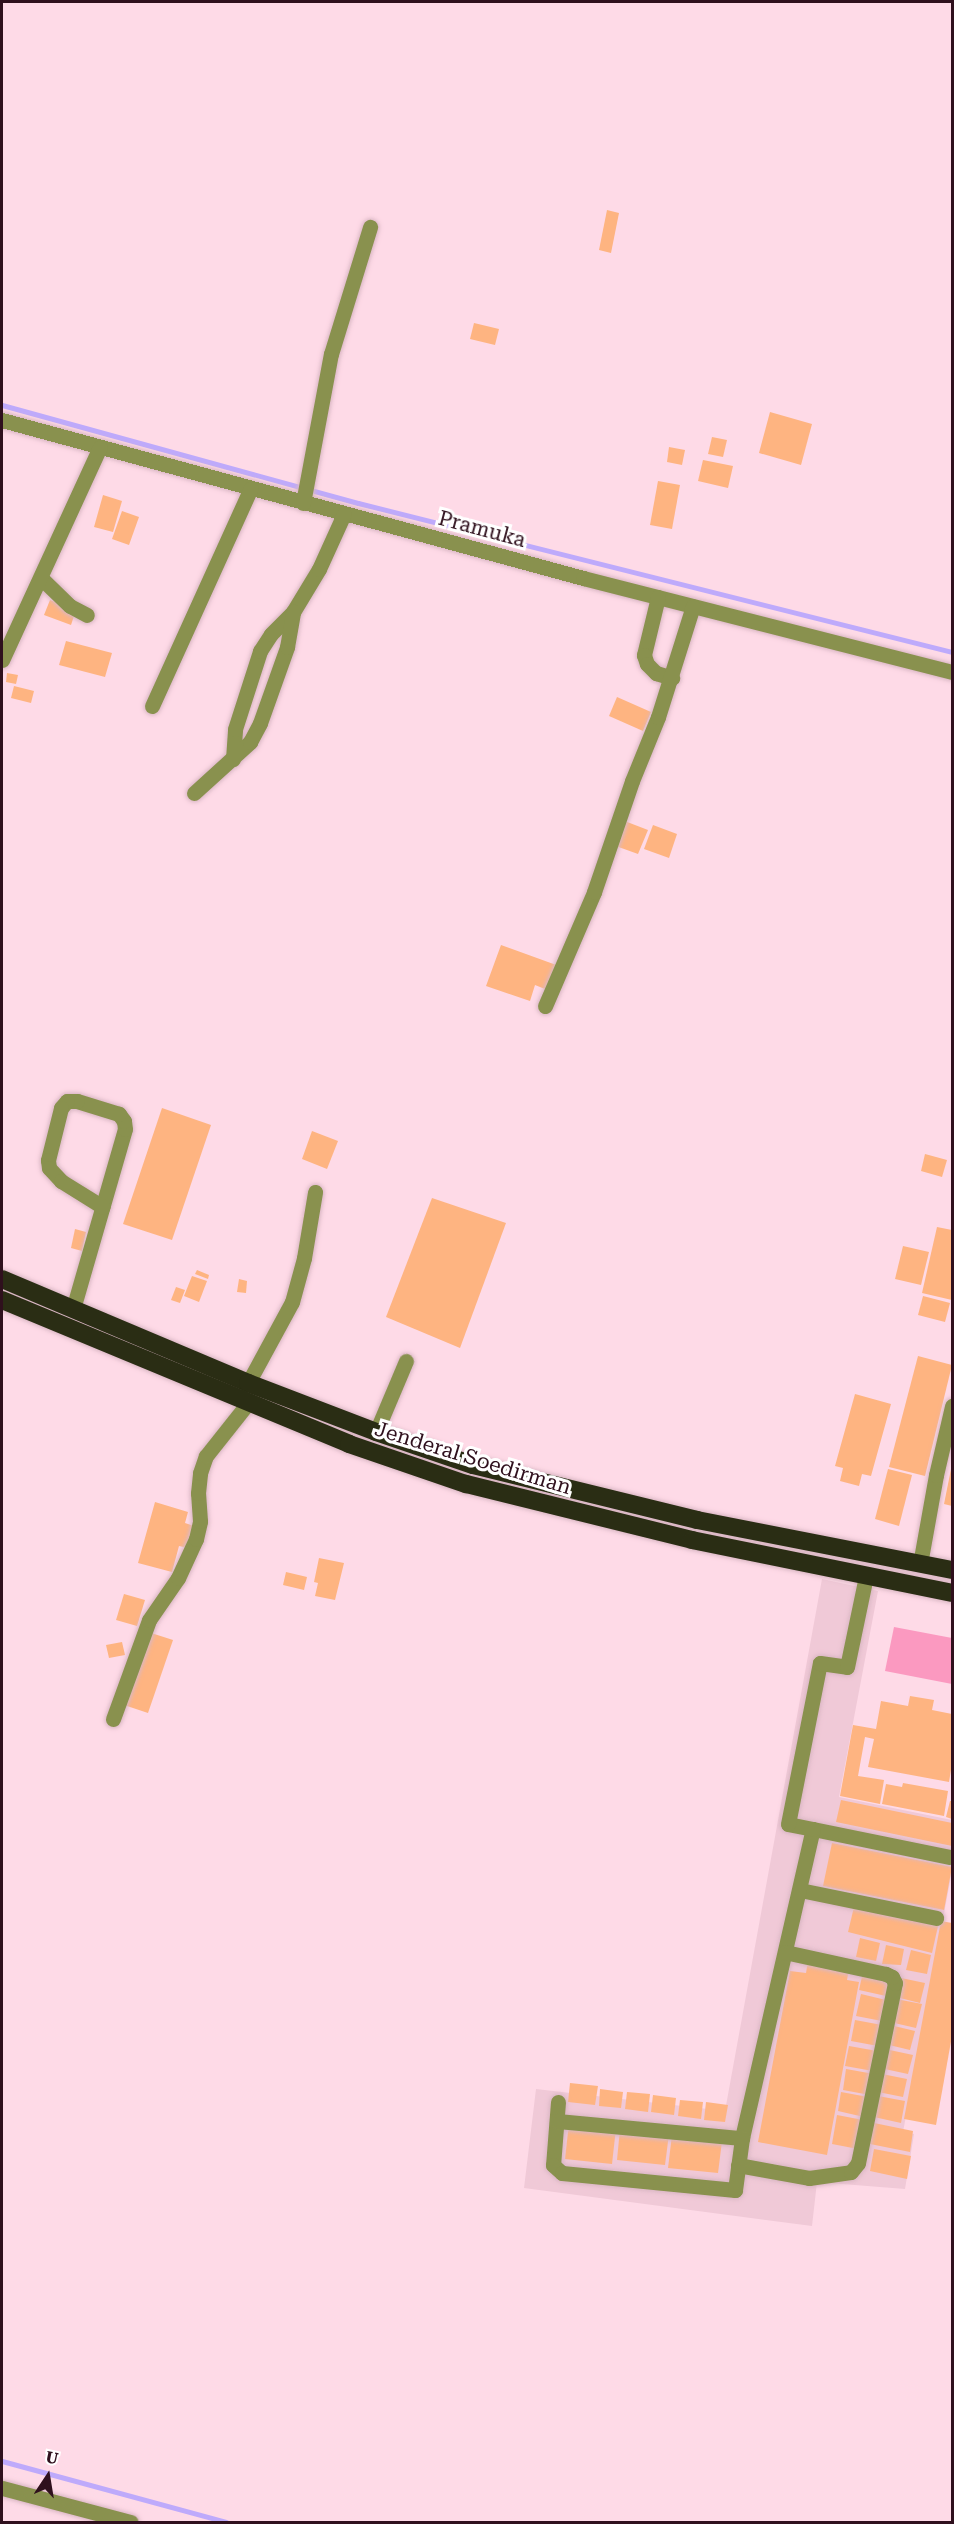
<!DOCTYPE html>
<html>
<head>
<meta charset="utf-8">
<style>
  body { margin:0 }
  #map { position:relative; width:954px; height:2524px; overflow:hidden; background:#fedae7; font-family:"Roboto Serif",serif }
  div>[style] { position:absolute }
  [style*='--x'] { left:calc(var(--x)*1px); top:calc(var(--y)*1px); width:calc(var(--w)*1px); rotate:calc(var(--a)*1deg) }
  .built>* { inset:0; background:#f0c9d7 }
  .green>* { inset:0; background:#fb99c0 }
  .stream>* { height:5px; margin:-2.5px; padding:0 2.5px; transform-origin:2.5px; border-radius:2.5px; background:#beaafb }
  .building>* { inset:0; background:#feb481 }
  .roads { filter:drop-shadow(0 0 2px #d9b6c3) drop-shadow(0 0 2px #d9b6c3) }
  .minor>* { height:15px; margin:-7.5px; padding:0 7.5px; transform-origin:7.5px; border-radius:7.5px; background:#89914e }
  .highway>* { height:18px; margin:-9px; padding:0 9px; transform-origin:9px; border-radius:9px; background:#2a2d14 }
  span { translate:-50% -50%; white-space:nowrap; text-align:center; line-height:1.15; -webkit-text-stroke:6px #fff; paint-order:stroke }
  .street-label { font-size:21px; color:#2f101d }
  .frame { position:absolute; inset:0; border:3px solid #2f101d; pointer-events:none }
  .north { position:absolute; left:18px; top:2446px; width:60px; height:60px; -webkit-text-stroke:4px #fff; paint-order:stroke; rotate:12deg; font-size:16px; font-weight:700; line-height:24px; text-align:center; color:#2f101d }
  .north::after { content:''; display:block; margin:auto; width:21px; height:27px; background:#2f101d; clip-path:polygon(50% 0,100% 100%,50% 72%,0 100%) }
</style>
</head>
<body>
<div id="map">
  <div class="built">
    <i style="clip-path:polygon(822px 1579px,878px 1591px,839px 1797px,952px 1820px,952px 1871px,903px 2132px,914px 2134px,905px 2189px,817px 2182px,812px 2226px,524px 2188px,536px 2089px,725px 2111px)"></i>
  </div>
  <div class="green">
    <i style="clip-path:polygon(894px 1627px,952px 1638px,952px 1684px,885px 1671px)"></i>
  </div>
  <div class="stream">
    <i style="--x:2;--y:405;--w:369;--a:15.4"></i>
    <i style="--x:358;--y:503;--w:612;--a:14.08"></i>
    <i style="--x:2;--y:2461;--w:232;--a:15.2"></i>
  </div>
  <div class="building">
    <i style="clip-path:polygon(607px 210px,619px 213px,611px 253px,599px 250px)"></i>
    <i style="clip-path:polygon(474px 323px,499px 329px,495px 345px,470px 339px)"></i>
    <i style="clip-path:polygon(770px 412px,812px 424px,801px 465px,759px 453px)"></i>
    <i style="clip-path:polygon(712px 437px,727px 440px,723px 457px,708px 454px)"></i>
    <i style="clip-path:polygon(669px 447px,685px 450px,682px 465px,667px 462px)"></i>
    <i style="clip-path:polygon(703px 460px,733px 466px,728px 488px,698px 481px)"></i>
    <i style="clip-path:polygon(658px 481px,680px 485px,672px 529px,650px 525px)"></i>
    <i style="clip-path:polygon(103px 495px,122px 501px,113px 532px,94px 527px)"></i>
    <i style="clip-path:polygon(122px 511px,139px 517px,129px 545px,112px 539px)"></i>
    <i style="clip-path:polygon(50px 600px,76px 610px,71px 625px,44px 615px)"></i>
    <i style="clip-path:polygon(66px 641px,112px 653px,105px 677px,59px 665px)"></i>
    <i style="clip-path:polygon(7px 673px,18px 675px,16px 684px,6px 682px)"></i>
    <i style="clip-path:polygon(14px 686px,34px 691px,31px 703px,11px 698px)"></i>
    <i style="clip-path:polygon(617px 697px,651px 712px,643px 731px,609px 716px)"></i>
    <i style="clip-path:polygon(622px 820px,648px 830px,638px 854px,613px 845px)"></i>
    <i style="clip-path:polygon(653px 825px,677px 834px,669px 858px,644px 849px)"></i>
    <i style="clip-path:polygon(501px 945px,559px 966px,550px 991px,535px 985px,530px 1001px,486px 986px)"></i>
    <i style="clip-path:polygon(162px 1108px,211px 1125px,172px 1240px,123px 1224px)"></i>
    <i style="clip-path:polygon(312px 1131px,338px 1141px,327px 1169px,302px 1159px)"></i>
    <i style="clip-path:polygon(925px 1154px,947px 1160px,942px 1177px,921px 1171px)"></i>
    <i style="clip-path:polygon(432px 1198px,506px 1223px,460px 1348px,386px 1317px)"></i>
    <i style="clip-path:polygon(937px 1227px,952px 1230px,952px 1300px,922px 1293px)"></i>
    <i style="clip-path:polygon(75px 1229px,86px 1232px,82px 1251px,71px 1248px)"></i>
    <i style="clip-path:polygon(903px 1246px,929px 1252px,921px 1285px,895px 1279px)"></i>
    <i style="clip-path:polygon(197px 1270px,209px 1275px,208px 1279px,195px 1274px)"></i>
    <i style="clip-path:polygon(192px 1276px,207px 1281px,199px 1302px,184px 1296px)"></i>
    <i style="clip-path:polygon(239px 1279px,247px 1281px,246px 1293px,237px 1292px)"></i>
    <i style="clip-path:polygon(176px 1287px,185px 1290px,180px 1303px,171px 1300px)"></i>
    <i style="clip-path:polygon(923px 1296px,950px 1303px,945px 1322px,918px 1315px)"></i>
    <i style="clip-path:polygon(918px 1356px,952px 1365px,925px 1476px,889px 1467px)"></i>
    <i style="clip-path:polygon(855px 1394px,891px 1404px,871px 1476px,862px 1474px,859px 1486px,840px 1481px,843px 1468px,835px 1466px)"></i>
    <i style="clip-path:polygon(888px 1469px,912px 1475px,899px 1526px,875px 1519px)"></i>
    <i style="clip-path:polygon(951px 1469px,952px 1469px,952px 1506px,944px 1504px)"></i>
    <i style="clip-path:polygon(155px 1502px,188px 1512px,185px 1523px,194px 1526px,188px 1548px,179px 1546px,172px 1572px,138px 1563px)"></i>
    <i style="clip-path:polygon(319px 1558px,344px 1563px,335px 1600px,315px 1596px,318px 1583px,314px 1582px)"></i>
    <i style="clip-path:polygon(286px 1572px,307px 1577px,304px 1590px,283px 1585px)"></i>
    <i style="clip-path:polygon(124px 1594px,145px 1600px,137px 1626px,116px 1620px)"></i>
    <i style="clip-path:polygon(145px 1631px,173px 1640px,148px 1713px,121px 1704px)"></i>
    <i style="clip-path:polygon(122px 1642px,125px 1655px,109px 1658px,106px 1645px)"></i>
    <i style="clip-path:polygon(910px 1696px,934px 1700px,932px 1710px,952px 1714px,952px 1764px,949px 1782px,868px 1767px,874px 1739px,865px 1737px,858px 1776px,884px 1780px,880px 1804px,840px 1796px,853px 1725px,876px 1729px,881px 1701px,908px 1706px)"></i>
    <i style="clip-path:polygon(903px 1783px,948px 1791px,944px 1816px,882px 1804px,886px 1784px,902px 1787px)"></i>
    <i style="clip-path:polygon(841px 1800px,952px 1823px,952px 1846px,836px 1822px)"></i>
    <i style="clip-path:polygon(950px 1801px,952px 1801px,952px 1819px,946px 1817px)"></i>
    <i style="clip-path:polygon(832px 1843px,952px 1867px,944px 1910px,823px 1886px)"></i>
    <i style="clip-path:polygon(854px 1907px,938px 1926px,932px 1953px,848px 1932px)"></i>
    <i style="clip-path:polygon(941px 1921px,952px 1923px,952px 2036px,936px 2125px,904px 2119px)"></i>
    <i style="clip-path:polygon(860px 1938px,880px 1943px,876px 1961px,856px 1957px)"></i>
    <i style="clip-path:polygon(886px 1945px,904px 1949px,901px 1965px,882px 1964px)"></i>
    <i style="clip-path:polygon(911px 1950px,931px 1955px,927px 1974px,906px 1970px)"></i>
    <i style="clip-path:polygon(808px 1961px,849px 1969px,847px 1980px,859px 1982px,827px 2155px,758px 2142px,790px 1971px,806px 1973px)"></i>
    <i style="clip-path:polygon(863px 1972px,890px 1978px,886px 1996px,859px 1990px)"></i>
    <i style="clip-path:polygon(901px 1978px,925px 1983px,920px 2003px,896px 1997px)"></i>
    <i style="clip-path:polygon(861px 1994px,886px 2000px,882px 2021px,856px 2016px)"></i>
    <i style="clip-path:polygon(896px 1999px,922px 2004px,916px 2028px,890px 2022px)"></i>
    <i style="clip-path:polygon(855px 2020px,882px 2025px,878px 2046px,851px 2041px)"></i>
    <i style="clip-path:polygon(890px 2025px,915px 2031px,910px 2050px,885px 2044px)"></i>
    <i style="clip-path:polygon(849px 2046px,877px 2051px,873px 2071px,845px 2066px)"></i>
    <i style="clip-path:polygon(885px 2049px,913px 2055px,908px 2074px,880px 2068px)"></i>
    <i style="clip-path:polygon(846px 2069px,874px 2074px,870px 2095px,843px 2090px)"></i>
    <i style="clip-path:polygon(882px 2074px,907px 2079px,903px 2097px,878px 2092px)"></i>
    <i style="clip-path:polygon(570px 2083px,598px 2086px,595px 2105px,568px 2102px)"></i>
    <i style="clip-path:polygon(600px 2089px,623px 2092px,621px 2108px,599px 2106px)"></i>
    <i style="clip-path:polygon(627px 2092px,650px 2094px,648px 2112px,625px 2109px)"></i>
    <i style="clip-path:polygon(841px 2092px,868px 2097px,864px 2117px,838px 2111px)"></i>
    <i style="clip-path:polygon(653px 2095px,676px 2098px,674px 2115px,651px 2112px)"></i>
    <i style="clip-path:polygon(878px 2096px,905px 2101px,901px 2123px,874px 2117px)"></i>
    <i style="clip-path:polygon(680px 2100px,703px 2102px,701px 2119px,678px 2116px)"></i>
    <i style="clip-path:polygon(706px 2102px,728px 2105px,725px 2122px,704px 2120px)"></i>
    <i style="clip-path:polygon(837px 2115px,863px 2120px,858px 2149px,832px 2144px)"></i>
    <i style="clip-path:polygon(569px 2123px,616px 2128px,612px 2164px,565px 2159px)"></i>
    <i style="clip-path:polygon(874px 2123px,913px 2131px,910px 2152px,870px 2144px)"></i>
    <i style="clip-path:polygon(620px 2129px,669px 2134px,665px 2165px,617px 2160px)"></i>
    <i style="clip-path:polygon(672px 2135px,722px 2141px,718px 2173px,668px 2168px)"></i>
    <i style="clip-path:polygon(874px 2149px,911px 2156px,907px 2179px,870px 2171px)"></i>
  </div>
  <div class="roads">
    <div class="minor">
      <i style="--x:2;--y:420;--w:602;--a:15.21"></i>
      <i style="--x:583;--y:578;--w:381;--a:14.3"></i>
      <i style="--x:303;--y:503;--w:152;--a:-79.4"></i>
      <i style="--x:331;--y:354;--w:133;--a:-72.9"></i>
      <i style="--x:41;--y:578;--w:40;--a:44"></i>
      <i style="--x:70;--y:606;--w:19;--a:28"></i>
      <i style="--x:658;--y:597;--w:60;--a:103.6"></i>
      <i style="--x:644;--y:655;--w:9;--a:72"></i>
      <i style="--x:647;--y:664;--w:13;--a:45"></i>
      <i style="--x:656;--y:673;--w:17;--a:17"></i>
      <i style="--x:2;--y:660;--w:234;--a:-65.3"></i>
      <i style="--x:152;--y:706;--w:239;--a:-65.6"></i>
      <i style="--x:233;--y:759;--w:30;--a:-86"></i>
      <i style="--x:235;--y:729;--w:82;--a:-72.2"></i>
      <i style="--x:260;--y:651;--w:20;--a:-57"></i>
      <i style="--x:271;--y:634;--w:31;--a:-45"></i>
      <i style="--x:293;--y:612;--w:50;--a:-58.8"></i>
      <i style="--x:319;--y:569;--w:60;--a:-65.6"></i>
      <i style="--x:194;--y:793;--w:76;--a:-42.3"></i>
      <i style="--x:250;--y:742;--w:21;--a:-62"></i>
      <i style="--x:260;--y:723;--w:81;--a:-70.4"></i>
      <i style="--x:287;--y:647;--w:36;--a:-80"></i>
      <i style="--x:545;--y:1006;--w:124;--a:-66.7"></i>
      <i style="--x:594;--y:892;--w:117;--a:-71.1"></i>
      <i style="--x:632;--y:781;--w:69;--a:-67.9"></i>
      <i style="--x:658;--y:717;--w:116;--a:-72.5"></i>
      <i style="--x:73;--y:1309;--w:187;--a:-73.9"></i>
      <i style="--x:125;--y:1129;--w:8;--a:-97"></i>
      <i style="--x:124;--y:1121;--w:9;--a:-126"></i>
      <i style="--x:119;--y:1114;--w:44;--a:-162.8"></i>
      <i style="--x:77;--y:1101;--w:10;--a:180"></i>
      <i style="--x:67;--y:1101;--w:9;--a:131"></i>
      <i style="--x:61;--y:1108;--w:54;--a:104"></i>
      <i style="--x:48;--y:1160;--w:8;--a:83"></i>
      <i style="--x:49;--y:1168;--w:18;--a:47"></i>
      <i style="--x:61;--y:1181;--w:49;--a:31.8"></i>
      <i style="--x:248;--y:1383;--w:92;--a:-61.5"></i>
      <i style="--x:292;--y:1302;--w:46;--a:-74.7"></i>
      <i style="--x:304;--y:1258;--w:67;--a:-80.5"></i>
      <i style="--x:376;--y:1432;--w:77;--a:-67.1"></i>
      <i style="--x:920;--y:1564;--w:90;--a:-79.8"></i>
      <i style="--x:936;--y:1475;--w:71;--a:-76.9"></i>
      <i style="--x:113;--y:1719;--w:105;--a:-70"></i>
      <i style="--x:149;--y:1620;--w:51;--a:-55.4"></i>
      <i style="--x:178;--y:1578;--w:43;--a:-65.2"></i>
      <i style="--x:196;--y:1539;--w:18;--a:-77"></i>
      <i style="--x:200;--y:1521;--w:28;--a:-94"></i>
      <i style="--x:198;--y:1493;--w:20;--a:-84"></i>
      <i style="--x:200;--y:1473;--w:18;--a:-71"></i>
      <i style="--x:206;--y:1456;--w:68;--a:-51.6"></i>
      <i style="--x:813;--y:1829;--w:139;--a:11.6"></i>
      <i style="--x:800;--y:1890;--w:139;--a:11.6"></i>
      <i style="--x:558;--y:2102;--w:63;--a:94.5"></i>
      <i style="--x:553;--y:2165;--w:12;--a:42"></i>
      <i style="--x:562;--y:2173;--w:174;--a:5.6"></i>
      <i style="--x:735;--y:2190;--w:52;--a:-82.3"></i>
      <i style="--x:742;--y:2138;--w:317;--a:-77.1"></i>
      <i style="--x:813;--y:1829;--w:25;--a:-169"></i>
      <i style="--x:788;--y:1824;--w:164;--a:-78.8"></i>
      <i style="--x:820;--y:1663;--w:27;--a:8"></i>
      <i style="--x:847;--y:1667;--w:93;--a:-78.2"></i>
      <i style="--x:557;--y:2121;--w:186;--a:5.3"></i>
      <i style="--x:738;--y:2165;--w:72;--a:10.4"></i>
      <i style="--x:809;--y:2178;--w:42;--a:-8.1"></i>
      <i style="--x:851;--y:2172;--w:11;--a:-52"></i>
      <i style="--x:858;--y:2163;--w:184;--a:-78.4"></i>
      <i style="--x:895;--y:1983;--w:7;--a:-117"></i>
      <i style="--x:892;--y:1977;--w:7;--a:-153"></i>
      <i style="--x:886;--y:1974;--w:103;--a:-167.7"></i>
      <i style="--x:2;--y:2488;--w:133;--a:14.8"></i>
    </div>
    <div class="highway">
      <i style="--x:2;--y:1279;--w:267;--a:22.9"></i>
      <i style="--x:248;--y:1383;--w:137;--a:20.9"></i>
      <i style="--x:376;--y:1432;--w:102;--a:18.8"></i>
      <i style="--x:473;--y:1465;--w:231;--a:13.8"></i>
      <i style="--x:697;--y:1520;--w:260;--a:11.1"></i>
      <i style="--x:2;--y:1300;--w:376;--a:22.5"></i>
      <i style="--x:349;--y:1444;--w:124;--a:18.9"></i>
      <i style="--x:466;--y:1484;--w:233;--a:13.9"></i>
      <i style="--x:692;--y:1540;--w:265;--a:11.5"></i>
    </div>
  </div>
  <div class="street-label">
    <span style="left:482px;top:529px;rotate:15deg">Pramuka</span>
    <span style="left:473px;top:1458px;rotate:17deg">Jenderal Soedirman</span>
  </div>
  <div class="frame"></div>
  <div class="north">U</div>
</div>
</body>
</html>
